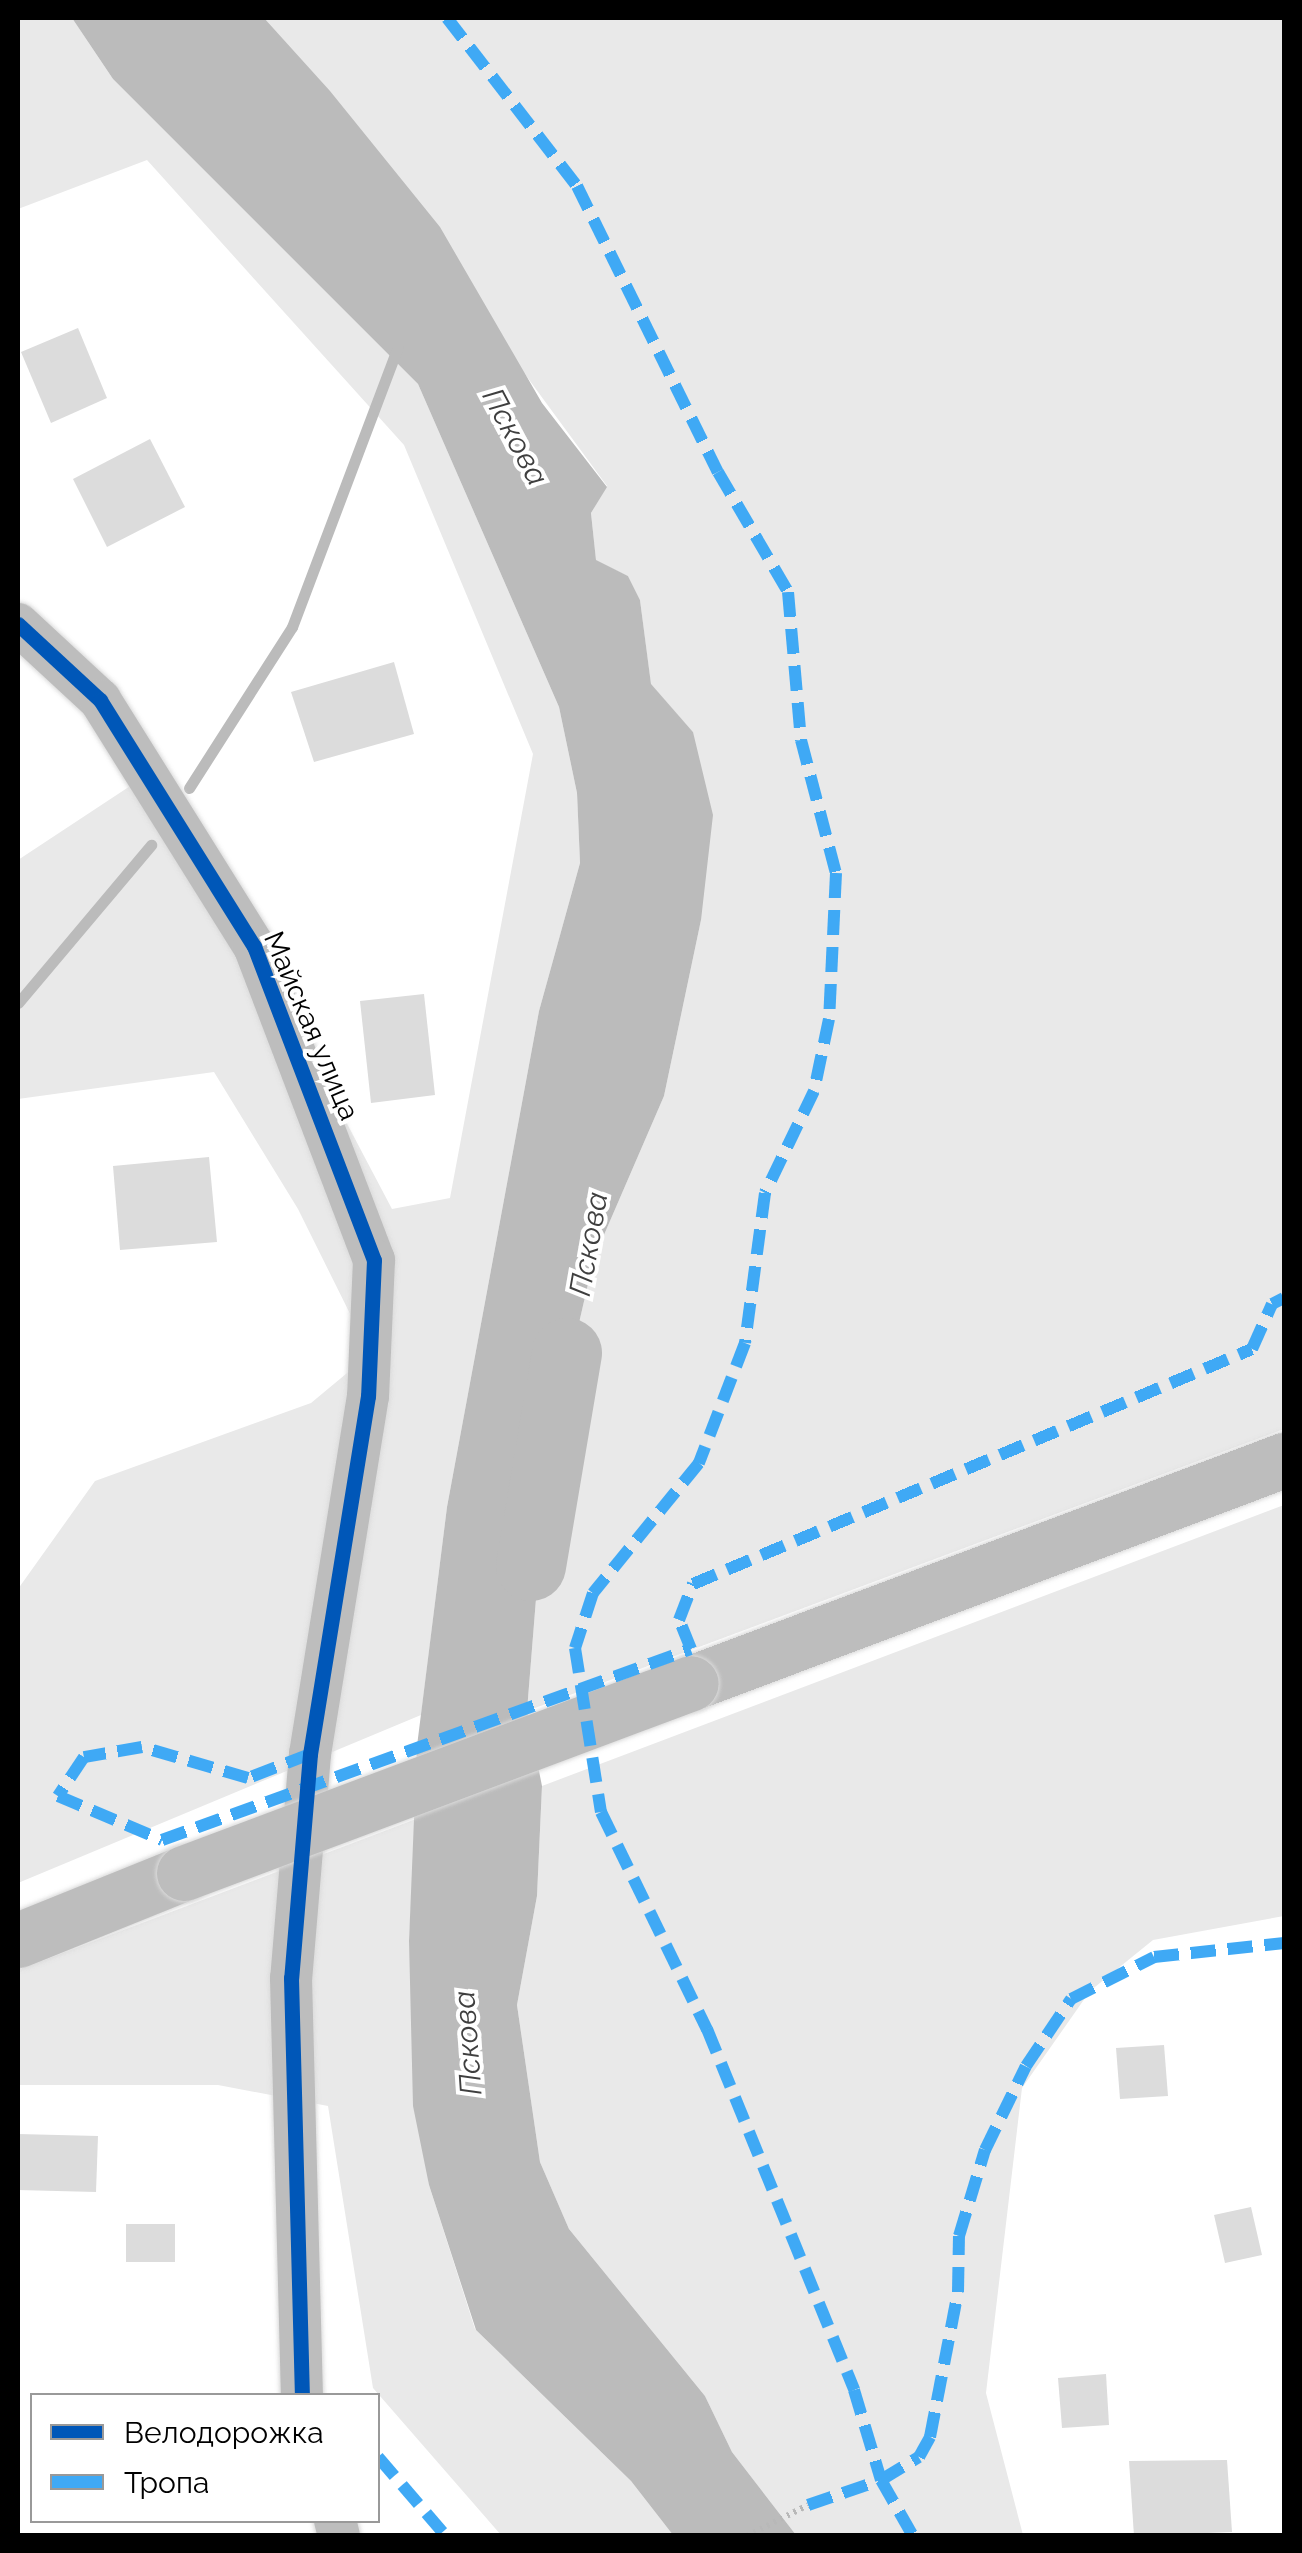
<!DOCTYPE html>
<html>
<head>
<meta charset="utf-8">
<style>
  body { margin:0 }
  #map { position:relative; width:1302px; height:2553px; overflow:hidden; background:#fff; font-family:Raleway,sans-serif }
  div>[style] { position:absolute }
  [style*='--x'] { left:calc(var(--x)*1px); top:calc(var(--y)*1px); width:calc(var(--w)*1px); rotate:calc(var(--a)*1deg) }
  .green>* { inset:0; background:#e9e9e9 }
  .water>* { inset:0; background:#bbb }
  .stream>* { height:11px; margin:-5.5px; padding:0 5.5px; transform-origin:5.5px; border-radius:5.5px; background:#bbb }
  .river>* { height:70px; margin:-35px; padding:0 35px; transform-origin:35px; border-radius:35px; background:#bbb }
  .building>* { inset:0; background:#dcdcdc }
  .path>* { height:6px; margin-top:-3px; transform-origin:0; background:repeating-linear-gradient(90deg,#b8b8b8 0 2.5px,transparent 0 7.5px) }
  .roads { filter:drop-shadow(0 0 2px #dbdbdb) drop-shadow(0 0 2px #dbdbdb) }
  .minor>* { height:42px; margin:-21px; padding:0 21px; transform-origin:21px; border-radius:21px; background:#bdbdbd }
  .trunk>* { height:55px; margin:-27.5px; padding:0 27.5px; transform-origin:27.5px; border-radius:27.5px; background:#bdbdbd }
  .bridges { filter:drop-shadow(0 0 2px #dbdbdb) drop-shadow(0 0 2px #dbdbdb) }
  .trunk-bridge>* { height:55px; margin:-27.5px; padding:0 27.5px; transform-origin:27.5px; border-radius:27.5px; background:#bdbdbd }
  .quiet>* { height:12px; margin-top:-6px; transform-origin:0; background:repeating-linear-gradient(90deg,#3fa9f5 0 25px,transparent 0 37px) }
  .cycleway>* { height:15px; margin:-7.5px; padding:0 7.5px; transform-origin:7.5px; border-radius:7.5px; background:#0057b8 }
  span { translate:-50% -50%; white-space:nowrap; text-align:center; line-height:1.15; -webkit-text-stroke:8px #fff; paint-order:stroke }
  .street-label { font-size:28px; color:#000 }
  .water-label { font-size:30px; color:#3f3f3f; font-style:italic }
  .frame { position:absolute; inset:0; border:20px solid #000; pointer-events:none }
  .legend { position:absolute; left:30px; top:2393px; width:350px; height:130px; box-sizing:border-box; background:#fff; border:2px solid #999; margin:0; padding:12px 18px; list-style:none; font-size:30px; color:#000 }
  .legend li { display:flex; align-items:center; gap:20px; height:50px }
  .legend b { width:50px; border:2px solid #999 }
</style>
</head>
<body>
<div id="map">
  <div class="green">
    <i style="clip-path:polygon(18px 18px,72px 18px,113px 79px,418px 384px,559px 707px,577px 793px,580px 863px,539px 1011px,447px 1507px,421px 1715px,18px 1883px,18px 1589px,95px 1481px,311px 1403px,370px 1354px,298px 1209px,214px 1072px,18px 1099px,18px 860px,159px 767px,392px 1209px,450px 1198px,533px 754px,404px 445px,147px 160px,18px 209px)"></i>
    <i style="clip-path:polygon(264px 18px,1284px 18px,1284px 1429px,527px 1711px,547px 1462px,594px 1258px,664px 1096px,701px 920px,693px 732px,651px 685px,640px 600px,628px 576px,596px 561px,591px 513px,607px 486px)"></i>
    <i style="clip-path:polygon(1284px 1505px,1284px 1916px,1153px 1940px,1090px 1991px,1022px 2088px,986px 2393px,1023px 2535px,796px 2535px,732px 2452px,705px 2396px,569px 2229px,540px 2162px,517px 2005px,537px 1896px,542px 1786px)"></i>
    <i style="clip-path:polygon(416px 1819px,409px 1941px,429px 2185px,475px 2329px,631px 2481px,673px 2535px,501px 2535px,373px 2388px,328px 2106px,218px 2085px,18px 2085px,18px 1970px)"></i>
  </div>
  <div class="water">
    <i style="clip-path:polygon(72px 18px,264px 18px,330px 91px,440px 227px,542px 403px,607px 487px,591px 513px,596px 560px,628px 576px,640px 600px,651px 684px,693px 732px,713px 815px,701px 920px,664px 1096px,594px 1258px,547px 1462px,527px 1711px,542px 1786px,537px 1896px,517px 2005px,540px 2162px,569px 2229px,705px 2396px,732px 2452px,796px 2535px,673px 2535px,631px 2481px,476px 2330px,429px 2185px,413px 2106px,409px 1941px,417px 1746px,447px 1507px,539px 1011px,580px 863px,577px 793px,559px 707px,418px 384px,113px 79px)"></i>
  </div>
  <div class="stream">
    <i style="--x:189;--y:788;--w:191;--a:-57.4"></i>
    <i style="--x:292;--y:627;--w:299;--a:-69.3"></i>
    <i style="--x:18;--y:1003;--w:207;--a:-49.9"></i>
  </div>
  <div class="river">
    <i style="--x:531;--y:1566;--w:216;--a:-80.4"></i>
  </div>
  <div class="building">
    <i style="clip-path:polygon(78px 328px,107px 398px,51px 423px,21px 352px)"></i>
    <i style="clip-path:polygon(150px 439px,185px 507px,107px 547px,73px 479px)"></i>
    <i style="clip-path:polygon(394px 662px,414px 734px,314px 762px,291px 692px)"></i>
    <i style="clip-path:polygon(424px 994px,435px 1095px,371px 1103px,360px 1001px)"></i>
    <i style="clip-path:polygon(209px 1157px,217px 1242px,120px 1250px,113px 1166px)"></i>
    <i style="clip-path:polygon(1164px 2045px,1168px 2096px,1120px 2099px,1116px 2048px)"></i>
    <i style="clip-path:polygon(18px 2134px,98px 2136px,96px 2192px,18px 2190px)"></i>
    <i style="clip-path:polygon(1251px 2207px,1262px 2255px,1225px 2263px,1214px 2215px)"></i>
    <i style="clip-path:polygon(126px 2224px,175px 2224px,175px 2262px,126px 2262px)"></i>
    <i style="clip-path:polygon(1106px 2374px,1109px 2425px,1062px 2428px,1058px 2378px)"></i>
    <i style="clip-path:polygon(1227px 2460px,1232px 2532px,1134px 2536px,1129px 2461px)"></i>
  </div>
  <div class="path">
    <i style="--x:747;--y:2536;--w:68;--a:-26.9"></i>
  </div>
  <div class="roads">
    <div class="minor">
      <i style="--x:18;--y:624;--w:112;--a:42.8"></i>
      <i style="--x:100;--y:700;--w:290;--a:58"></i>
      <i style="--x:254;--y:946;--w:336;--a:69.1"></i>
      <i style="--x:374;--y:1260;--w:136;--a:92.5"></i>
      <i style="--x:368;--y:1396;--w:363;--a:99.2"></i>
      <i style="--x:310;--y:1754;--w:225;--a:94.8"></i>
      <i style="--x:291;--y:1978;--w:418;--a:88.5"></i>
      <i style="--x:335;--y:2520;--w:16;--a:76"></i>
    </div>
    <div class="trunk">
      <i style="--x:691;--y:1683;--w:634;--a:-20.61"></i>
      <i style="--x:18;--y:1940;--w:179;--a:-22"></i>
    </div>
  </div>
  <div class="bridges">
    <div class="trunk-bridge">
      <i style="--x:184;--y:1873;--w:541;--a:-20.54"></i>
    </div>
  </div>
  <div class="quiet">
    <i style="--x:447;--y:18;--w:212;--a:52.3"></i>
    <i style="--x:577;--y:186;--w:319;--a:63.8"></i>
    <i style="--x:718;--y:472;--w:139;--a:59.7"></i>
    <i style="--x:788;--y:592;--w:149;--a:85"></i>
    <i style="--x:801;--y:740;--w:138;--a:75.3"></i>
    <i style="--x:836;--y:873;--w:146;--a:92.7"></i>
    <i style="--x:829;--y:1019;--w:74;--a:101.8"></i>
    <i style="--x:814;--y:1091;--w:113;--a:115.7"></i>
    <i style="--x:765;--y:1193;--w:151;--a:97.6"></i>
    <i style="--x:745;--y:1343;--w:129;--a:111"></i>
    <i style="--x:699;--y:1463;--w:168;--a:129.2"></i>
    <i style="--x:593;--y:1593;--w:58;--a:108.1"></i>
    <i style="--x:575;--y:1648;--w:166;--a:81"></i>
    <i style="--x:601;--y:1812;--w:242;--a:64"></i>
    <i style="--x:707;--y:2029;--w:390;--a:67.8"></i>
    <i style="--x:854;--y:2390;--w:94;--a:73.3"></i>
    <i style="--x:881;--y:2480;--w:64;--a:60.3"></i>
    <i style="--x:310;--y:1754;--w:66;--a:158.8"></i>
    <i style="--x:248;--y:1778;--w:110;--a:-163.7"></i>
    <i style="--x:142;--y:1747;--w:59;--a:170.2"></i>
    <i style="--x:84;--y:1757;--w:47;--a:123.7"></i>
    <i style="--x:58;--y:1796;--w:113;--a:22.9"></i>
    <i style="--x:162;--y:1840;--w:562;--a:-19.85"></i>
    <i style="--x:691;--y:1649;--w:31;--a:-112"></i>
    <i style="--x:679;--y:1620;--w:39;--a:-69"></i>
    <i style="--x:693;--y:1584;--w:606;--a:-22.8"></i>
    <i style="--x:1252;--y:1349;--w:49;--a:-66"></i>
    <i style="--x:1272;--y:1304;--w:13;--a:-27"></i>
    <i style="--x:378;--y:2457;--w:104;--a:49.3"></i>
    <i style="--x:808;--y:2505;--w:77;--a:-18.9"></i>
    <i style="--x:881;--y:2480;--w:44;--a:-31.2"></i>
    <i style="--x:919;--y:2457;--w:23;--a:-61"></i>
    <i style="--x:930;--y:2437;--w:148;--a:-79.1"></i>
    <i style="--x:958;--y:2292;--w:56;--a:-89"></i>
    <i style="--x:959;--y:2236;--w:90;--a:-73.2"></i>
    <i style="--x:985;--y:2150;--w:93;--a:-64"></i>
    <i style="--x:1026;--y:2066;--w:81;--a:-56.1"></i>
    <i style="--x:1071;--y:1999;--w:93;--a:-26.8"></i>
    <i style="--x:1154;--y:1957;--w:131;--a:-6.1"></i>
  </div>
  <div class="cycleway">
    <i style="--x:18;--y:624;--w:112;--a:42.8"></i>
    <i style="--x:100;--y:700;--w:290;--a:58"></i>
    <i style="--x:254;--y:946;--w:336;--a:69.1"></i>
    <i style="--x:374;--y:1260;--w:136;--a:92.5"></i>
    <i style="--x:368;--y:1396;--w:363;--a:99.2"></i>
    <i style="--x:310;--y:1754;--w:225;--a:94.8"></i>
    <i style="--x:291;--y:1978;--w:418;--a:88.5"></i>
  </div>
  <div class="street-label">
    <span style="left:311px;top:1026px;rotate:67deg">Майская улица</span>
  </div>
  <div class="water-label">
    <span style="left:515px;top:437px;rotate:62deg">Пскова</span>
    <span style="left:589px;top:1244px;rotate:-80deg">Пскова</span>
    <span style="left:468px;top:2043px;rotate:-94deg">Пскова</span>
  </div>
  <div class="frame"></div>
  <ul class="legend">
  <li><b style="height:12px;background:#0057b8"></b>Велодорожка</li>
  <li><b style="height:12px;background:#3fa9f5"></b>Тропа</li>
  </ul>
</div>
</body>
</html>
